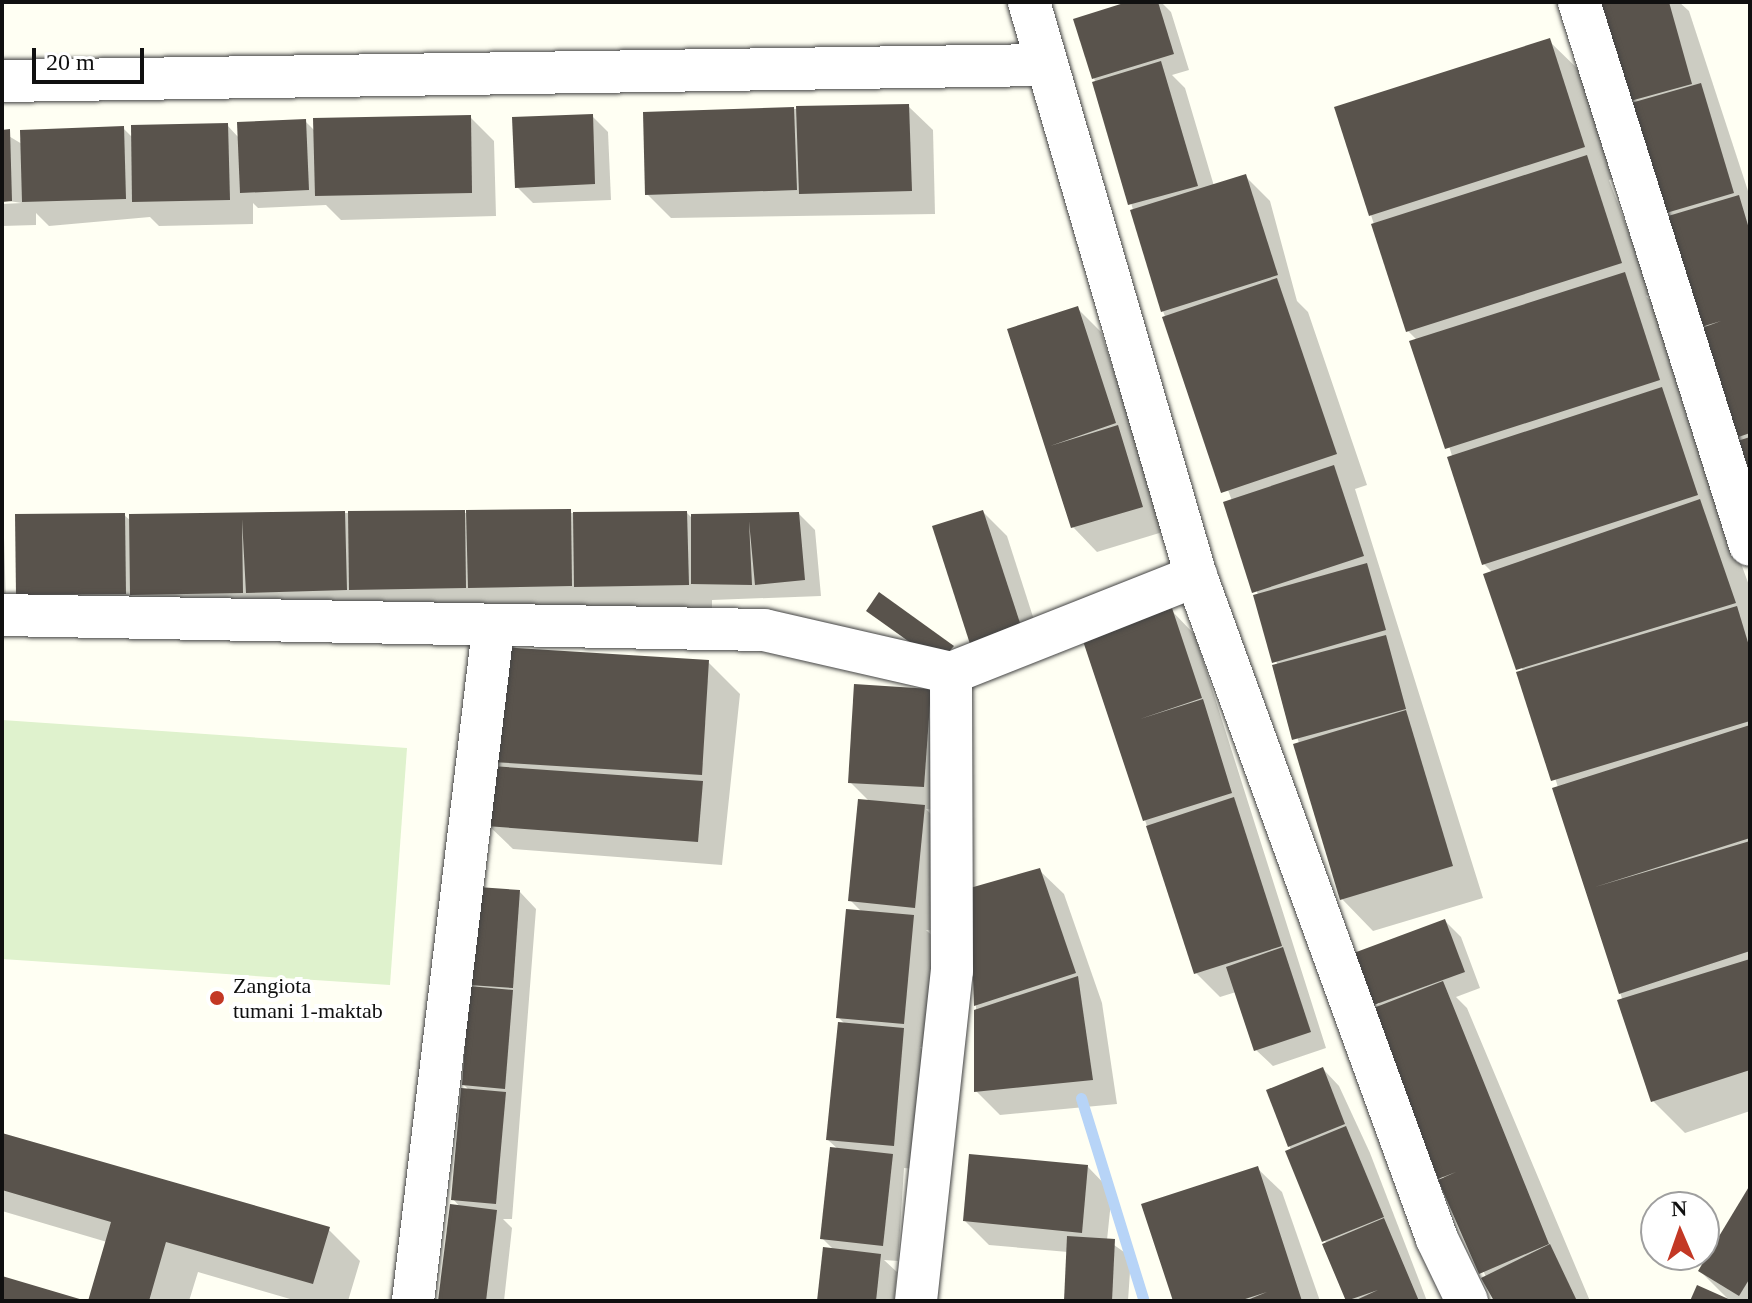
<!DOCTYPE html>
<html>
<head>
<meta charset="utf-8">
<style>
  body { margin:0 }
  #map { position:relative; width:1752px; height:1303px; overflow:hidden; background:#fffff3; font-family:"Times New Roman",serif }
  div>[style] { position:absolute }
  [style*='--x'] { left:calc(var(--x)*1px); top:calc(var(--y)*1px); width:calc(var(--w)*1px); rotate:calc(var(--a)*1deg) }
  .pitch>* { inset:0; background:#dff2cd }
  .shadow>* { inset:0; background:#0003 }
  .stream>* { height:11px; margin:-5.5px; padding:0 5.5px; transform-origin:5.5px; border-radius:5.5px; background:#b7d4f7 }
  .building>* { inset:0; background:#59534c }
  .roads { filter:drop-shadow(0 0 2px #434343) drop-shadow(0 0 2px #434343) }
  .minor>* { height:42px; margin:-21px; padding:0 21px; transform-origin:21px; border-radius:21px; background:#fff }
  .dots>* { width:22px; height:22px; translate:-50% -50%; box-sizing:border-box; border:4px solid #fff; border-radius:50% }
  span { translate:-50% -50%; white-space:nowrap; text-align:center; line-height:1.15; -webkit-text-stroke:8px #fff; paint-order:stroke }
  .poi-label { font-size:22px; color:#101010 }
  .left { translate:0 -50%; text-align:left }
  .frame { position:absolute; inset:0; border:4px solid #101010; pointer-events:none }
  .north { position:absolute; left:1640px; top:1191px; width:80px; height:80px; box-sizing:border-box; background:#fff; border:2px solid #9f9f9f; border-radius:50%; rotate:358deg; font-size:22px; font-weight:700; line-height:32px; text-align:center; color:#101010 }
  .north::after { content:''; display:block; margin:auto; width:28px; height:36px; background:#c33825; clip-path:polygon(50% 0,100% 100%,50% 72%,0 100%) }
  .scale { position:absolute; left:32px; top:48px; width:112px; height:36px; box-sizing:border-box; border:4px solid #101010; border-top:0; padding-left:10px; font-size:24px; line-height:28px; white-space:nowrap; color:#101010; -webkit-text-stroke:6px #fff; paint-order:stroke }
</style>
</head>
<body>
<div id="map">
  <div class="pitch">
    <i style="clip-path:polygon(2px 720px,407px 748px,390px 985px,2px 959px)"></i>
  </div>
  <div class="shadow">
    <i style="clip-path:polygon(1134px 2px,1161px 2px,1171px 12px,1189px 70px,1172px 75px,1185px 88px,1214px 186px,1245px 176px,1270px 201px,1297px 301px,1308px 312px,1367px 485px,1355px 489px,1483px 898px,1373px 931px,1342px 899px,1232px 501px,1163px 311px,1094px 78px)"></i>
    <i style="clip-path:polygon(1609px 2px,1679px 2px,1689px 11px,1750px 197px,1750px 506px,1658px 215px)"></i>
    <i style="clip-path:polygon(1549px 41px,1581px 72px,1615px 178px,1609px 180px,1652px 294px,1646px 296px,1656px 306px,1686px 413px,1750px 588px,1750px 1111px,1685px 1133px,1653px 1101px,1493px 573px,1484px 564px,1418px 341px,1408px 331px,1371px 215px)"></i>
    <i style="clip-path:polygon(908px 106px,933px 130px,935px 214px,671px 218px,647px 194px,793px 109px)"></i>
    <i style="clip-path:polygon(592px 116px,608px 132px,611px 200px,533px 203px,517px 187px)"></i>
    <i style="clip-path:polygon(470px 117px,494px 141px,496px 216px,341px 220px,326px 205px,258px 208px,253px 203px,253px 224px,159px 226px,150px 217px,49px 226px,36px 213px,36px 225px,2px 226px,2px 204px,22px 203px,2px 200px,2px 132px,22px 144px,123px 128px,133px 138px,227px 125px,239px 138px,305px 121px,315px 131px)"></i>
    <i style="clip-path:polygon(1077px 308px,1101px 332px,1166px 531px,1097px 552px,1073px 527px,1009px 330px)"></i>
    <i style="clip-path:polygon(983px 512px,1007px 536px,1044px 651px,996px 667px)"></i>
    <i style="clip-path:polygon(344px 513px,687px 513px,693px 519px,799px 514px,815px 530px,821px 596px,712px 600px,712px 608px,494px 612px,18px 594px,124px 515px,131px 521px)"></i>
    <i style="clip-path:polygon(2px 534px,4px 537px,6px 608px,2px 608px)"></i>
    <i style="clip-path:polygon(879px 594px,969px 664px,957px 678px,869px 610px)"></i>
    <i style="clip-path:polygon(1171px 610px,1195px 635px,1326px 1048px,1273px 1066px,1256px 1050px,1236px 992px,1220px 997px,1196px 973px,1085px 640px)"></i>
    <i style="clip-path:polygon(708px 662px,740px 694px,722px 865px,513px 849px,488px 825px,501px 769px,494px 761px)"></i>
    <i style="clip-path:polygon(930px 691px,948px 811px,926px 809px,948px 832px,939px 931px,926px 930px,938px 941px,928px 1047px,920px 1047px,928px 1055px,917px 1169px,904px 1168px,898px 1261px,884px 1260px,897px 1272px,894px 1301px,819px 1301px,835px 1251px,822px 1238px,839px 1150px,828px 1140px,846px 1025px,838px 1017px,862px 912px,850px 900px,870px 802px,850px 782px)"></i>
    <i style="clip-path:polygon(1039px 870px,1064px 894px,1102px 1003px,1117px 1104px,1000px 1115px,976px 1091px,976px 1005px)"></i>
    <i style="clip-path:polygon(520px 892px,536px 909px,512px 1219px,503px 1219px,512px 1228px,504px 1301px,440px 1301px,461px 1208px,453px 1199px,470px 1091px,464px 1085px,477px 989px,472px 984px)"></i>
    <i style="clip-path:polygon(1445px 921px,1461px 937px,1480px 988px,1456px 997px,1467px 1008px,1590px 1301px,1496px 1301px,1374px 1010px)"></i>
    <i style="clip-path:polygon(1323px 1069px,1339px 1086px,1370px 1153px,1427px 1301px,1348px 1301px,1289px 1145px)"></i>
    <i style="clip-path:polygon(2px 1135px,328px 1229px,360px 1261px,348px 1301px,297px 1301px,198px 1272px,189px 1301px,90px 1301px,107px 1242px,2px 1211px)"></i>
    <i style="clip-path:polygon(1088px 1167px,1112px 1192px,1107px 1240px,1131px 1257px,1128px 1301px,1066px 1301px,1068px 1252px,989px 1245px,965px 1221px)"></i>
    <i style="clip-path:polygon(1257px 1168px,1282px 1192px,1320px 1301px,1175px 1301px)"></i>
    <i style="clip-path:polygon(1750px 1189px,1750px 1301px,1730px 1301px,1700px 1271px)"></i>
  </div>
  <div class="stream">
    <i style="--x:1081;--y:1098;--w:213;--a:72.8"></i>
  </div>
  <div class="building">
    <i style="clip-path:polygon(1127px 2px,1158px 2px,1174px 54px,1092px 79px,1073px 19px)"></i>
    <i style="clip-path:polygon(1601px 2px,1669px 2px,1692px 84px,1623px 103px)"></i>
    <i style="clip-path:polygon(1550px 38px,1585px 147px,1369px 216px,1334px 107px)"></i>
    <i style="clip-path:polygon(1161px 61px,1198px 186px,1128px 205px,1092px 82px)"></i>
    <i style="clip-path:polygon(1701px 83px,1734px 193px,1656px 216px,1624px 105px)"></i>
    <i style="clip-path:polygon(909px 104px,912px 191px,799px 194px,796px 106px)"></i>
    <i style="clip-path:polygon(794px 107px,797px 190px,645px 195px,643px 112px)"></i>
    <i style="clip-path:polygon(593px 114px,595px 184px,515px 188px,512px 117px)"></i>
    <i style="clip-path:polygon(471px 115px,472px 193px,315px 196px,313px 118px)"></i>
    <i style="clip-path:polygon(306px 119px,309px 190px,240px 193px,237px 122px)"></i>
    <i style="clip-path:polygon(228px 123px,230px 200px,132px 202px,131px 125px)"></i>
    <i style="clip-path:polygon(124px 126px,126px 199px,22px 202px,20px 130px)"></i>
    <i style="clip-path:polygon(10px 129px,12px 201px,2px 202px,2px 130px)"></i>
    <i style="clip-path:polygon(1587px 155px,1622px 263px,1406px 332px,1371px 224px)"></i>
    <i style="clip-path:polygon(1246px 174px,1278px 275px,1161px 312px,1130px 210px)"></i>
    <i style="clip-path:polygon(1739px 195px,1750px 232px,1750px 433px,1727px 441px,1691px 332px,1721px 321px,1691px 330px,1658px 219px)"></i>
    <i style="clip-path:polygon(1625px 272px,1660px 380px,1445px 449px,1409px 341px)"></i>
    <i style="clip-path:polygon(1277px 278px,1337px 454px,1221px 493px,1162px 317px)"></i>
    <i style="clip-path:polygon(1078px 306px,1116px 423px,1050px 446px,1118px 425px,1143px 507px,1071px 528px,1007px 329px)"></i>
    <i style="clip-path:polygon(1662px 387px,1698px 495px,1482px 565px,1447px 457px)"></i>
    <i style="clip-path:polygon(1750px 437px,1750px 510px,1728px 444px)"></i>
    <i style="clip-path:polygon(1334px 465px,1364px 556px,1252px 593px,1223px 502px)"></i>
    <i style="clip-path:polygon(1700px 499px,1736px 603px,1516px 670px,1483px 574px)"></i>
    <i style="clip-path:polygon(571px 509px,572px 586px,468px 588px,466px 510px)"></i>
    <i style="clip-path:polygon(465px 510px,466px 588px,349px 590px,348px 511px)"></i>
    <i style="clip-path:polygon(983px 510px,1021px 626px,970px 644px,932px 526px)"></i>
    <i style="clip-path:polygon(345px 511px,347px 590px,246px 593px,242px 519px,243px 593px,130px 595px,129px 514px)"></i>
    <i style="clip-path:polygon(687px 511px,689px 585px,574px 587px,573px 512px)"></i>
    <i style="clip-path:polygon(799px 512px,805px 580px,755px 585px,749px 521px,752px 585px,691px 584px,691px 514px)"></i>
    <i style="clip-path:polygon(125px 513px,126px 594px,16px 595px,15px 514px)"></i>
    <i style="clip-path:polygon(1367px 563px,1386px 630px,1272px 663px,1253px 595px)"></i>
    <i style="clip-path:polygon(879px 592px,954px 646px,939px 663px,866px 611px)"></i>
    <i style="clip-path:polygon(1737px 606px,1750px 649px,1750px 721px,1551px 781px,1516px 672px)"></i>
    <i style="clip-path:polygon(1172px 608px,1202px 698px,1140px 719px,1203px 699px,1232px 793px,1143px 821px,1082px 638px)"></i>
    <i style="clip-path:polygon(1386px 635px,1406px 709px,1292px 740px,1272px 665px)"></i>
    <i style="clip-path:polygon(499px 647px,709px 660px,702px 775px,492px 762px)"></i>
    <i style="clip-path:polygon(854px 684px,931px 689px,924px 787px,848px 783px)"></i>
    <i style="clip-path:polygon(1406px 710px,1453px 866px,1340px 900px,1293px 744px)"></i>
    <i style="clip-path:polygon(1750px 725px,1750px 838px,1595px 887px,1750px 841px,1750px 951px,1619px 994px,1552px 788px)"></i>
    <i style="clip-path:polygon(491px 766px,703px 781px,698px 842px,486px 826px)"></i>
    <i style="clip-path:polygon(1234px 797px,1282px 946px,1194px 974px,1146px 826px)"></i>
    <i style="clip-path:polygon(858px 799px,925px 805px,915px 908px,848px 901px)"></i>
    <i style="clip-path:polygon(1040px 868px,1076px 973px,974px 1006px,970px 888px)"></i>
    <i style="clip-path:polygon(478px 887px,520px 890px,513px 988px,469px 985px)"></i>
    <i style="clip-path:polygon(846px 909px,914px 915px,904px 1024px,836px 1018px)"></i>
    <i style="clip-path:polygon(1445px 919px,1465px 972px,1371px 1006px,1351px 954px)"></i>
    <i style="clip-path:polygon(1283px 947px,1311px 1032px,1254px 1051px,1226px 967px)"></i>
    <i style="clip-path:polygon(1750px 959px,1750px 1070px,1651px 1102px,1617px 1000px)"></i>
    <i style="clip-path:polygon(1078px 976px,1093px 1080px,974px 1092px,974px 1010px)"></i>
    <i style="clip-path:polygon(1443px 981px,1549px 1244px,1479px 1274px,1438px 1180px,1456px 1172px,1438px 1179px,1371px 1009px)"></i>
    <i style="clip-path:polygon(469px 986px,513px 990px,505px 1089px,462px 1085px)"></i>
    <i style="clip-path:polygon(838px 1022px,904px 1028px,894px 1146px,826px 1140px)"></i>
    <i style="clip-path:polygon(1323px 1067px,1345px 1124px,1288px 1147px,1266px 1090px)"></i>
    <i style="clip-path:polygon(461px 1088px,506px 1092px,496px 1204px,451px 1200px)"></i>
    <i style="clip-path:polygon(1346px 1126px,1384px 1217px,1322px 1242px,1285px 1151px)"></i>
    <i style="clip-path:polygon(2px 1133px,330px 1227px,313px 1284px,166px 1242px,149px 1301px,88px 1301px,111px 1222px,2px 1190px)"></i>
    <i style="clip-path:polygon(830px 1147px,893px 1154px,883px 1246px,820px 1239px)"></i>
    <i style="clip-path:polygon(969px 1154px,1088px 1165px,1082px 1233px,963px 1221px)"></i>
    <i style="clip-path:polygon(1258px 1166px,1302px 1301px,1245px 1301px,1267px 1292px,1239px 1301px,1173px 1301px,1141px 1204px)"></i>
    <i style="clip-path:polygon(1750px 1185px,1750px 1278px,1739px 1296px,1698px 1271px)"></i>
    <i style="clip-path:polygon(450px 1204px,497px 1210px,486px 1301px,438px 1301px)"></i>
    <i style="clip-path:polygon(1384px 1218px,1419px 1301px,1354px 1301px,1378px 1290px,1346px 1301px,1322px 1244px)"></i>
    <i style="clip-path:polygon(1067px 1236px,1115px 1239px,1112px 1301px,1064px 1301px)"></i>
    <i style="clip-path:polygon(1550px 1244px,1577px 1301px,1494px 1301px,1481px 1278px)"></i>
    <i style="clip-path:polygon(823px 1247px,881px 1254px,876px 1301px,817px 1301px)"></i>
    <i style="clip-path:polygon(2px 1276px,83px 1300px,83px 1301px,2px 1301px)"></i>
    <i style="clip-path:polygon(1697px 1285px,1733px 1301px,1690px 1301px)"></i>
  </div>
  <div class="roads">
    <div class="minor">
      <i style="--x:1029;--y:2;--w:598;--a:73.78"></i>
      <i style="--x:1196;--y:576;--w:705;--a:70.02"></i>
      <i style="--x:1437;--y:1239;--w:69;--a:64.2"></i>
      <i style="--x:1579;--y:2;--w:569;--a:72.52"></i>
      <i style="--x:2;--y:81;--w:1042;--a:-0.88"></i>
      <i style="--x:2;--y:615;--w:762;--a:1.13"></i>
      <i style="--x:764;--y:630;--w:192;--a:12.9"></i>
      <i style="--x:951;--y:673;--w:264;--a:-21.6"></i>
      <i style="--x:413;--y:1301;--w:677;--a:-83.21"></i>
      <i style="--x:916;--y:1301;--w:332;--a:-83.8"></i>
      <i style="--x:952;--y:971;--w:298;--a:-90.2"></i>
    </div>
  </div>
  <div class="dots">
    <i style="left:217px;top:998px;background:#c33825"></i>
  </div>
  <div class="poi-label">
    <span class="left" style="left:233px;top:998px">Zangiota<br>tumani 1-maktab</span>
  </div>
  <div class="frame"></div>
  <div class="north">N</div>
  <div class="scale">20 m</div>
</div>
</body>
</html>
